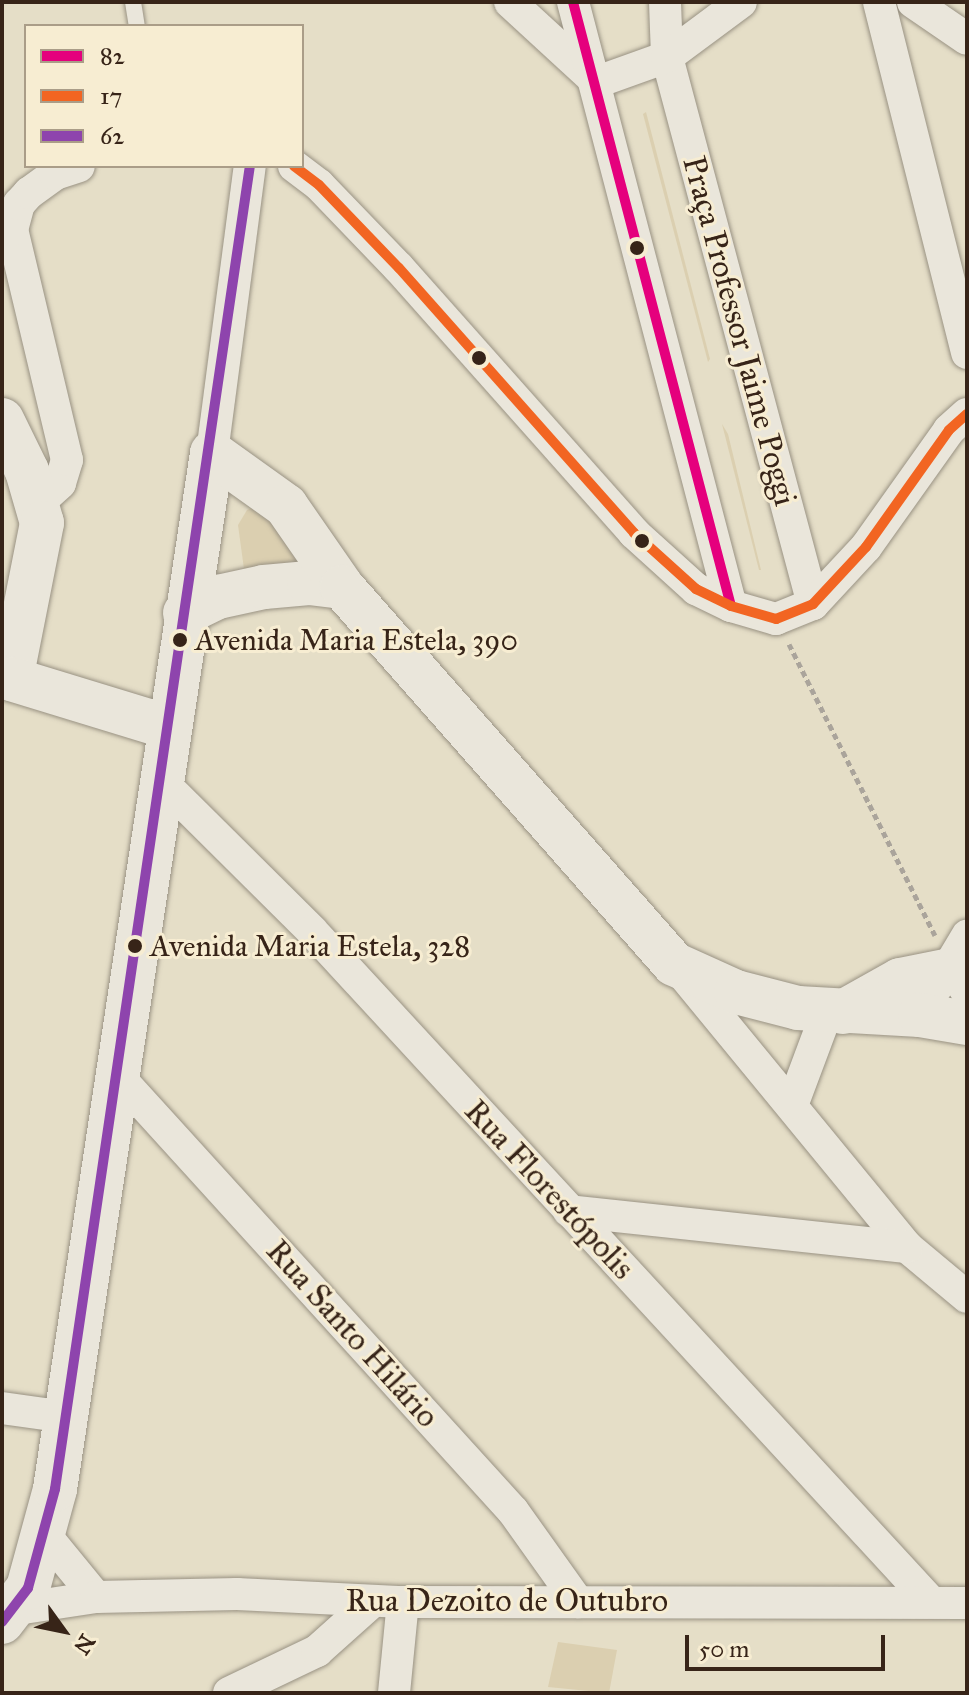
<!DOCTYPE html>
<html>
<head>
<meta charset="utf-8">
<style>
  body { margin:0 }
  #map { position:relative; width:969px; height:1695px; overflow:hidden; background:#e5dec7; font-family:"IM FELL Great Primer",serif }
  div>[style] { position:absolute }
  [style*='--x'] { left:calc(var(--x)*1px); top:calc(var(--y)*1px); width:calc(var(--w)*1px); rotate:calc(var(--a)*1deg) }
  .green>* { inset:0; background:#dbcfb0 }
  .path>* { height:5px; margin-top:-2.5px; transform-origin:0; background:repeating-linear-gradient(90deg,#aaa49b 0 6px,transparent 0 10px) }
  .roads { filter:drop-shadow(0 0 2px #999283) drop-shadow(0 0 2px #999283) }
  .lane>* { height:16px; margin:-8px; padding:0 8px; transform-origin:8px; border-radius:8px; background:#eae6db }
  .street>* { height:32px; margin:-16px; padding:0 16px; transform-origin:16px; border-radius:16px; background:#eae6db }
  .secondary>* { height:44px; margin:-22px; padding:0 22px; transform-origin:22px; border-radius:22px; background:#eae6db }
  .bus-1>* { height:10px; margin:-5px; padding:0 5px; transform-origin:5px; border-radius:5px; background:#e5007d }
  .bus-2>* { height:10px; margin:-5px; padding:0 5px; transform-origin:5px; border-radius:5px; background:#f26522 }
  .bus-3>* { height:10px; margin:-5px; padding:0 5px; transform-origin:5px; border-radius:5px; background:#8e44ad }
  .dots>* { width:22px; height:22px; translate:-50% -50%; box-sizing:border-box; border:4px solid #f7edd2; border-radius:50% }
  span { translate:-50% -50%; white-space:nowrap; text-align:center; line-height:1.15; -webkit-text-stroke:6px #f7edd2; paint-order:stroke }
  .bus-label { font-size:30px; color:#372418 }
  .left { translate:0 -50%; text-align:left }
  .street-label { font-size:32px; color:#372418 }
  .frame { position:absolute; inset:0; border:4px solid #372418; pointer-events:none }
  .legend { position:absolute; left:24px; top:24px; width:280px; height:144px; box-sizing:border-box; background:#f7edd2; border:2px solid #aa9d88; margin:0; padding:10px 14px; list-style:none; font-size:24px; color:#372418 }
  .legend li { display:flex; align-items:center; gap:16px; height:40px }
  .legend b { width:40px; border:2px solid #aa9d88 }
  .north { position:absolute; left:24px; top:1591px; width:80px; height:80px; -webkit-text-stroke:6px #f7edd2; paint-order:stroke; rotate:123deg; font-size:22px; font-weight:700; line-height:32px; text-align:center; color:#372418 }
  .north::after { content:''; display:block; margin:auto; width:28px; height:36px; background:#372418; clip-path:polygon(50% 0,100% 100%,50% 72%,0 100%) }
  .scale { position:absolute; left:685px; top:1635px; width:200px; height:36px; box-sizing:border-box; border:4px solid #372418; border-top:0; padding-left:10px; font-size:24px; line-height:28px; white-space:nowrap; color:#372418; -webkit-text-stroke:6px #f7edd2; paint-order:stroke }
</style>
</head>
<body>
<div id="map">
  <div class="green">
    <i style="clip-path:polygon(646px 112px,710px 359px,708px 362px,643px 114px)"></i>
    <i style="clip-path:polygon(722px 424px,728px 434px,761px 570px,759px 570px)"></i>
    <i style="clip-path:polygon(263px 503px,310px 569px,244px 569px,238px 525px,247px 510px)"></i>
    <i style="clip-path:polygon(558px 1642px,617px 1650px,609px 1693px,548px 1687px)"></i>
  </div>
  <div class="path">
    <i style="--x:789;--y:644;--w:326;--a:63.4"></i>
  </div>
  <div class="roads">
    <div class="lane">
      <i style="--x:133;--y:2;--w:24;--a:81"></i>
    </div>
    <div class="street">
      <i style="--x:510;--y:2;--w:118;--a:42.6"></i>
      <i style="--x:573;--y:2;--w:624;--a:75.34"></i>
      <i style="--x:665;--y:2;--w:55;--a:87.9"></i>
      <i style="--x:667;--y:57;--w:566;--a:75.06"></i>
      <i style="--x:879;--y:2;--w:362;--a:75.9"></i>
      <i style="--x:913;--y:2;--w:65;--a:34.4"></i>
      <i style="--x:597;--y:82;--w:74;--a:-19.7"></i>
      <i style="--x:667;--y:57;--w:92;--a:-36.6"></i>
      <i style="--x:294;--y:166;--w:31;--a:37"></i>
      <i style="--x:319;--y:185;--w:115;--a:46.1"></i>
      <i style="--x:399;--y:268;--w:354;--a:48.4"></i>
      <i style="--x:634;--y:533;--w:84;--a:42.1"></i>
      <i style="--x:696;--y:589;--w:39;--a:26"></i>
      <i style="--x:731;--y:606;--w:47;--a:16.1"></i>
      <i style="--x:776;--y:619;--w:40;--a:-22"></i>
      <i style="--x:813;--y:604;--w:78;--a:-47.1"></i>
      <i style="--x:866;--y:547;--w:143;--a:-54.6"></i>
      <i style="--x:949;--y:430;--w:24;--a:-42"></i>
      <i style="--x:212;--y:453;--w:290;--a:-82.5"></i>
      <i style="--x:37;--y:504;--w:31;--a:-42"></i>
      <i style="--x:60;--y:483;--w:24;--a:-73"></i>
      <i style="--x:67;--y:460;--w:236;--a:-103.4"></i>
      <i style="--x:12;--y:230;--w:27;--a:-75"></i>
      <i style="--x:19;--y:204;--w:15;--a:-48"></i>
      <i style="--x:29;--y:193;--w:32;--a:-36"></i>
      <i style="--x:55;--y:174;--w:25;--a:-18"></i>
      <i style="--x:162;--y:782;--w:211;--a:44.8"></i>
      <i style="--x:312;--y:931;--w:913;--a:47.31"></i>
      <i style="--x:950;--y:965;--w:32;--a:58"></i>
      <i style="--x:682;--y:973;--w:355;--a:50.6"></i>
      <i style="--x:907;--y:1247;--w:78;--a:39.8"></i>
      <i style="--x:936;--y:988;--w:61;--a:-59.2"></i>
      <i style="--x:116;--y:1074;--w:590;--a:47.75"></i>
      <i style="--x:513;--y:1511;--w:112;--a:54.5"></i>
      <i style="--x:793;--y:1103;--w:97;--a:-69.5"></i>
      <i style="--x:569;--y:1211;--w:340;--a:6.1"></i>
      <i style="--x:2;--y:1408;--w:65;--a:8"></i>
      <i style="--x:45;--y:1535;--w:80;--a:50.6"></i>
      <i style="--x:17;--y:1609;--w:80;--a:-8.6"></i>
      <i style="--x:96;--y:1597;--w:141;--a:-1.2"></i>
      <i style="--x:237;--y:1594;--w:166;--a:2.8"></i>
      <i style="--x:403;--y:1602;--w:564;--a:0.1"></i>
      <i style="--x:229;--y:1693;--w:98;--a:-25.5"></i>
      <i style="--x:317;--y:1651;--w:75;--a:-41.8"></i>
      <i style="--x:394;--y:1693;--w:91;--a:-84.4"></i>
    </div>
    <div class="secondary">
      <i style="--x:2;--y:420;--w:57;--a:63.9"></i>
      <i style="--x:27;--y:471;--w:54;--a:73.9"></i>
      <i style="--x:42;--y:523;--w:159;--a:101.2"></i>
      <i style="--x:11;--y:679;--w:164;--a:17"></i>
      <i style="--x:185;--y:613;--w:37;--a:-26"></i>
      <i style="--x:218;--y:597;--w:47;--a:-12.3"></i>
      <i style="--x:264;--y:587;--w:45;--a:-5.1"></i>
      <i style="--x:309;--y:583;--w:33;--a:7"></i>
      <i style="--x:843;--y:1012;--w:65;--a:-29.3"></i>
      <i style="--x:900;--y:980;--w:47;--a:-11.1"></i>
      <i style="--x:2;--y:1622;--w:43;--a:-52.6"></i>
      <i style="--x:28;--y:1588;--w:103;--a:-74.7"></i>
      <i style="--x:55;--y:1489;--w:1048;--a:-81.38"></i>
      <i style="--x:212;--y:453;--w:91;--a:35.6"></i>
      <i style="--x:286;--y:506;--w:98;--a:55.3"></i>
      <i style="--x:342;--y:587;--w:502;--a:48.63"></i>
      <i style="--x:674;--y:964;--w:68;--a:24.3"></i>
      <i style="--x:736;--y:992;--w:64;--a:14.5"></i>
      <i style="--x:798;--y:1008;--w:122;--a:3.3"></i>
      <i style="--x:920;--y:1015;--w:48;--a:9.7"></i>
    </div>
  </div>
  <div class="bus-1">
    <i style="--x:573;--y:2;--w:624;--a:75.34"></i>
  </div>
  <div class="bus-2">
    <i style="--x:294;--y:166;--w:31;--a:37"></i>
    <i style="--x:319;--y:185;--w:115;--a:46.1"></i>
    <i style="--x:399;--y:268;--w:354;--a:48.4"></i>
    <i style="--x:634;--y:533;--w:84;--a:42.1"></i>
    <i style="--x:696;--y:589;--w:39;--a:26"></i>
    <i style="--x:731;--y:606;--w:47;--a:16.1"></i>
    <i style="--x:776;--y:619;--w:40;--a:-22"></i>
    <i style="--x:813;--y:604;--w:78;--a:-47.1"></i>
    <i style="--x:866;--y:547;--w:143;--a:-54.6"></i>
    <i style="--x:949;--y:430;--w:24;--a:-42"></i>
  </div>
  <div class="bus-3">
    <i style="--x:2;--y:1622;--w:43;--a:-52.6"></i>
    <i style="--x:28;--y:1588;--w:103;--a:-74.7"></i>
    <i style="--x:55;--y:1489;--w:1337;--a:-81.62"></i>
  </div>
  <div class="dots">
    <i style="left:637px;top:248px;background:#372418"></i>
    <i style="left:479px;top:358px;background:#372418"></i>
    <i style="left:642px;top:541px;background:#372418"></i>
    <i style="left:180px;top:640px;background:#372418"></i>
    <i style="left:135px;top:946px;background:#372418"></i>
  </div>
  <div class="bus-label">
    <span class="left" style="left:195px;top:640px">Avenida Maria Estela, 390</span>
    <span class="left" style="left:150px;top:946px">Avenida Maria Estela, 328</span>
  </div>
  <div class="street-label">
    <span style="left:739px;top:331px;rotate:75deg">Praça Professor Jaime Poggi</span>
    <span style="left:549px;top:1190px;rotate:47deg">Rua Florestópolis</span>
    <span style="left:352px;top:1334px;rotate:48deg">Rua Santo Hilário</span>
    <span style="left:507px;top:1601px">Rua Dezoito de Outubro</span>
  </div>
  <div class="frame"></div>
  <ul class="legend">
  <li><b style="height:10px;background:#e5007d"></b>82</li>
  <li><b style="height:10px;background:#f26522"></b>17</li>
  <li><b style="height:10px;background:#8e44ad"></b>62</li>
  </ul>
  <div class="north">N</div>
  <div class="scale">50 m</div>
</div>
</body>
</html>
